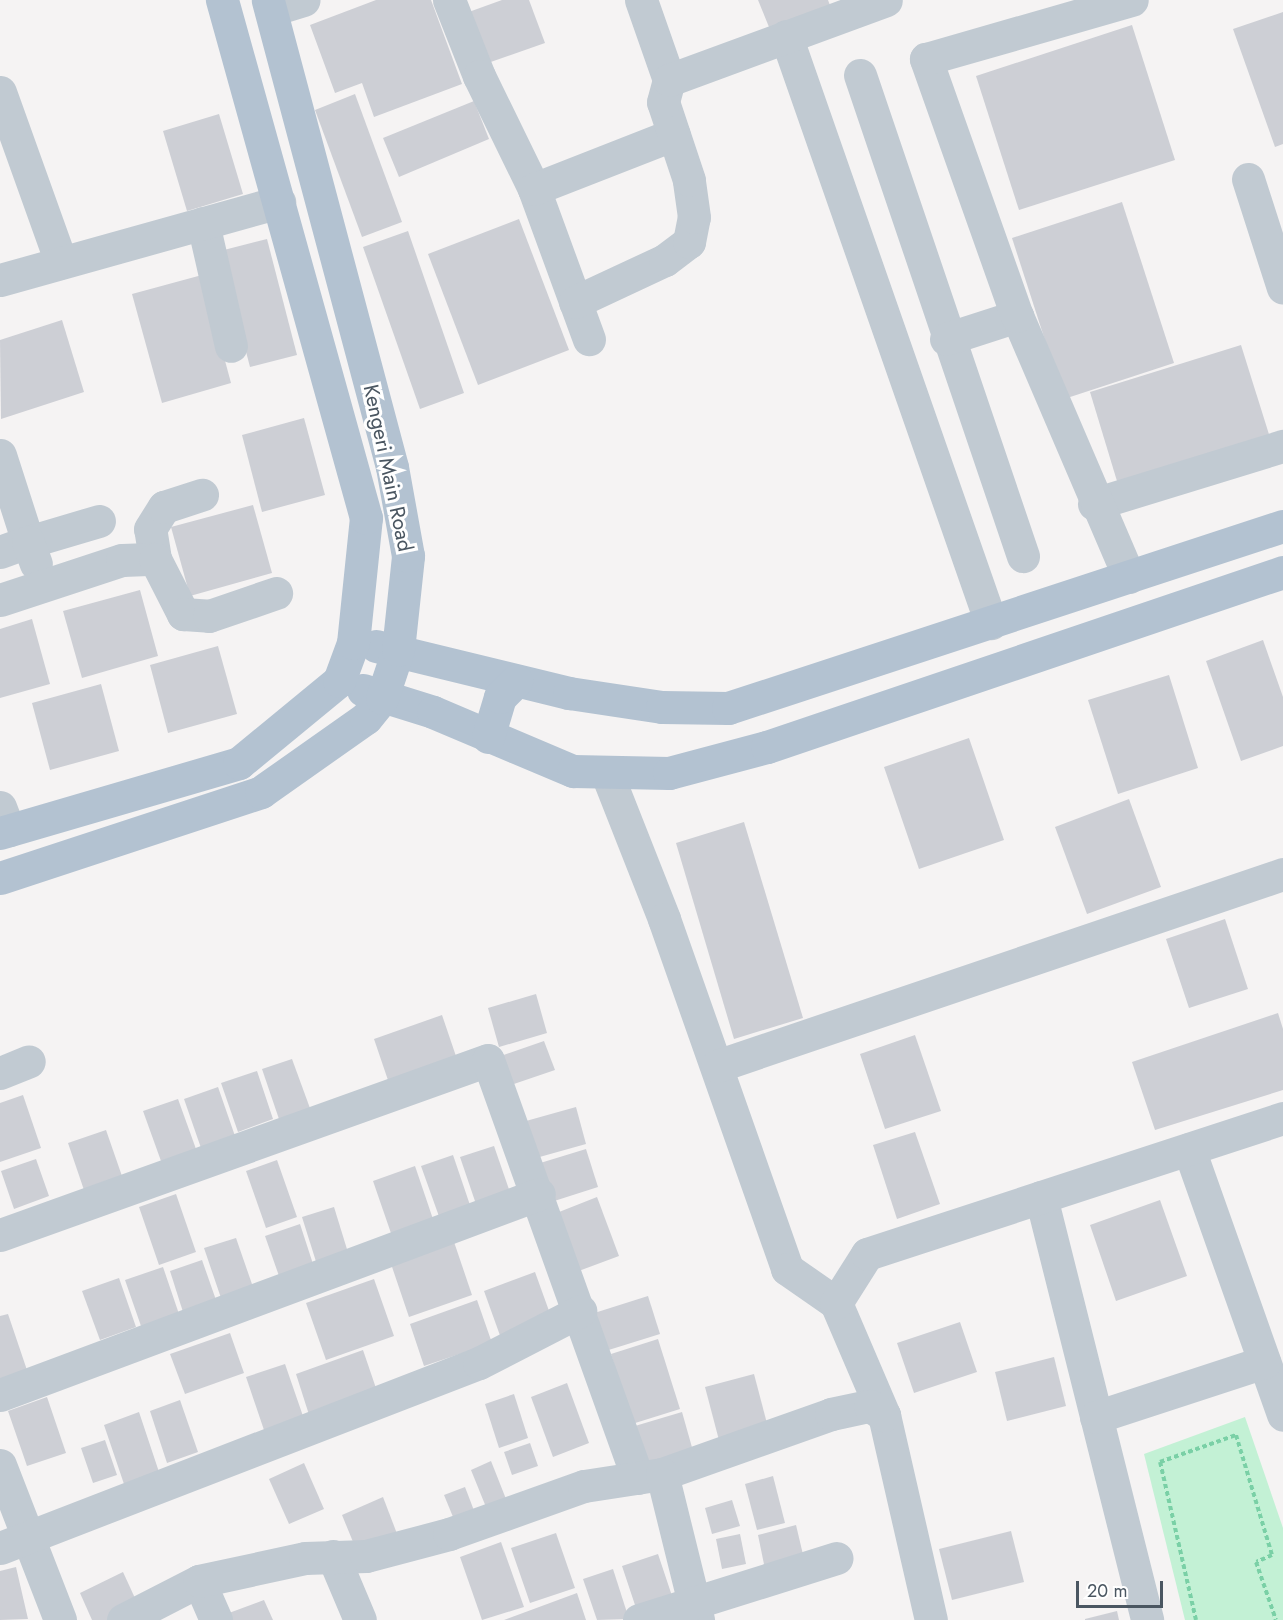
<!DOCTYPE html>
<html>
<head>
<meta charset="utf-8">
<style>
  body { margin:0 }
  #map { position:relative; width:1283px; height:1620px; overflow:hidden; background:#f5f3f3; font-family:Jost,sans-serif }
  div>[style] { position:absolute }
  [style*='--x'] { left:calc(var(--x)*1px); top:calc(var(--y)*1px); width:calc(var(--w)*1px); rotate:calc(var(--a)*1deg) }
  .green>* { inset:0; background:#c3f1d5 }
  .building>* { inset:0; background:#cdcfd5 }
  .path>* { height:4px; margin-top:-2px; transform-origin:0; background:repeating-linear-gradient(90deg,#7ad0a6 0 4.5px,transparent 0 7.5px) }
  .minor>* { height:33px; margin:-16.5px; padding:0 16.5px; transform-origin:16.5px; border-radius:16.5px; background:#c1cad2 }
  .major>* { height:33px; margin:-16.5px; padding:0 16.5px; transform-origin:16.5px; border-radius:16.5px; background:#b3c2d1 }
  span { translate:-50% -50%; white-space:nowrap; text-align:center; line-height:1.15; -webkit-text-stroke:6px #fff; paint-order:stroke }
  .street-label { font-size:21px; color:#4a5661 }
  .scale { position:absolute; left:1076px; top:1581px; width:87px; height:27px; box-sizing:border-box; border:3px solid #4a5661; border-top:0; padding-left:8px; font-size:18px; line-height:21px; white-space:nowrap; color:#4a5661; -webkit-text-stroke:4px #fff; paint-order:stroke }
</style>
</head>
<body>
<div id="map">
  <div class="green">
    <i style="clip-path:polygon(1245px 1417px,1283px 1528px,1283px 1620px,1185px 1620px,1144px 1454px)"></i>
  </div>
  <div class="building">
    <i style="clip-path:polygon(376px 0,431px 0,462px 84px,374px 117px,362px 83px,335px 93px,310px 25px)"></i>
    <i style="clip-path:polygon(502px 0,529px 0,545px 43px,485px 64px,466px 13px)"></i>
    <i style="clip-path:polygon(758px 0,828px 0,831px 8px,771px 32px)"></i>
    <i style="clip-path:polygon(1283px 12px,1283px 144px,1275px 147px,1233px 29px)"></i>
    <i style="clip-path:polygon(1132px 25px,1175px 160px,1019px 210px,976px 76px)"></i>
    <i style="clip-path:polygon(355px 94px,402px 222px,362px 237px,315px 110px)"></i>
    <i style="clip-path:polygon(474px 101px,489px 139px,399px 177px,383px 138px)"></i>
    <i style="clip-path:polygon(219px 114px,243px 194px,187px 211px,163px 131px)"></i>
    <i style="clip-path:polygon(1122px 202px,1174px 363px,1064px 399px,1012px 238px)"></i>
    <i style="clip-path:polygon(519px 219px,569px 350px,478px 385px,428px 254px)"></i>
    <i style="clip-path:polygon(408px 231px,464px 393px,420px 409px,363px 247px)"></i>
    <i style="clip-path:polygon(267px 239px,297px 355px,250px 367px,220px 251px)"></i>
    <i style="clip-path:polygon(202px 275px,231px 383px,162px 403px,132px 294px)"></i>
    <i style="clip-path:polygon(62px 320px,84px 392px,1px 419px,0 340px)"></i>
    <i style="clip-path:polygon(1241px 345px,1272px 444px,1120px 491px,1090px 392px)"></i>
    <i style="clip-path:polygon(304px 418px,325px 495px,262px 512px,242px 435px)"></i>
    <i style="clip-path:polygon(253px 505px,272px 573px,190px 596px,171px 527px)"></i>
    <i style="clip-path:polygon(140px 590px,158px 656px,82px 678px,63px 611px)"></i>
    <i style="clip-path:polygon(32px 619px,50px 684px,0 698px,0 629px)"></i>
    <i style="clip-path:polygon(1263px 640px,1283px 697px,1283px 746px,1241px 761px,1206px 661px)"></i>
    <i style="clip-path:polygon(218px 646px,237px 714px,168px 733px,150px 665px)"></i>
    <i style="clip-path:polygon(1169px 675px,1198px 768px,1118px 794px,1088px 700px)"></i>
    <i style="clip-path:polygon(101px 684px,119px 751px,50px 770px,32px 703px)"></i>
    <i style="clip-path:polygon(969px 738px,1004px 840px,919px 869px,884px 767px)"></i>
    <i style="clip-path:polygon(1129px 799px,1161px 887px,1087px 914px,1055px 827px)"></i>
    <i style="clip-path:polygon(744px 822px,803px 1018px,734px 1039px,676px 843px)"></i>
    <i style="clip-path:polygon(1225px 919px,1248px 989px,1189px 1008px,1166px 939px)"></i>
    <i style="clip-path:polygon(536px 994px,547px 1033px,499px 1047px,488px 1008px)"></i>
    <i style="clip-path:polygon(1278px 1013px,1283px 1029px,1283px 1090px,1155px 1130px,1132px 1062px)"></i>
    <i style="clip-path:polygon(442px 1015px,459px 1065px,391px 1089px,374px 1039px)"></i>
    <i style="clip-path:polygon(915px 1035px,941px 1111px,885px 1129px,860px 1054px)"></i>
    <i style="clip-path:polygon(544px 1041px,555px 1070px,502px 1088px,492px 1059px)"></i>
    <i style="clip-path:polygon(292px 1059px,311px 1111px,280px 1122px,262px 1069px)"></i>
    <i style="clip-path:polygon(257px 1071px,273px 1119px,238px 1132px,221px 1083px)"></i>
    <i style="clip-path:polygon(218px 1087px,235px 1136px,201px 1148px,184px 1099px)"></i>
    <i style="clip-path:polygon(23px 1095px,41px 1148px,0 1162px,0 1103px)"></i>
    <i style="clip-path:polygon(178px 1099px,196px 1149px,161px 1161px,143px 1111px)"></i>
    <i style="clip-path:polygon(576px 1107px,586px 1144px,536px 1158px,526px 1121px)"></i>
    <i style="clip-path:polygon(106px 1130px,123px 1179px,85px 1193px,68px 1143px)"></i>
    <i style="clip-path:polygon(915px 1132px,940px 1204px,897px 1219px,873px 1145px)"></i>
    <i style="clip-path:polygon(494px 1146px,512px 1198px,478px 1210px,460px 1157px)"></i>
    <i style="clip-path:polygon(586px 1149px,598px 1187px,548px 1203px,537px 1164px)"></i>
    <i style="clip-path:polygon(453px 1155px,472px 1211px,441px 1222px,421px 1166px)"></i>
    <i style="clip-path:polygon(36px 1159px,49px 1196px,14px 1209px,1px 1171px)"></i>
    <i style="clip-path:polygon(277px 1160px,297px 1217px,266px 1228px,246px 1171px)"></i>
    <i style="clip-path:polygon(415px 1166px,435px 1225px,393px 1239px,373px 1181px)"></i>
    <i style="clip-path:polygon(176px 1194px,196px 1252px,159px 1265px,139px 1207px)"></i>
    <i style="clip-path:polygon(597px 1197px,619px 1256px,576px 1272px,554px 1214px)"></i>
    <i style="clip-path:polygon(1160px 1200px,1187px 1276px,1116px 1301px,1090px 1225px)"></i>
    <i style="clip-path:polygon(334px 1207px,350px 1259px,318px 1268px,302px 1217px)"></i>
    <i style="clip-path:polygon(300px 1224px,313px 1264px,279px 1276px,265px 1236px)"></i>
    <i style="clip-path:polygon(452px 1236px,472px 1295px,409px 1317px,389px 1258px)"></i>
    <i style="clip-path:polygon(236px 1238px,253px 1287px,221px 1298px,204px 1248px)"></i>
    <i style="clip-path:polygon(202px 1260px,216px 1300px,183px 1312px,170px 1271px)"></i>
    <i style="clip-path:polygon(163px 1267px,179px 1314px,141px 1326px,125px 1280px)"></i>
    <i style="clip-path:polygon(535px 1272px,553px 1322px,502px 1341px,484px 1291px)"></i>
    <i style="clip-path:polygon(119px 1278px,136px 1327px,100px 1340px,82px 1291px)"></i>
    <i style="clip-path:polygon(374px 1279px,394px 1336px,326px 1360px,306px 1303px)"></i>
    <i style="clip-path:polygon(648px 1296px,660px 1334px,599px 1353px,588px 1315px)"></i>
    <i style="clip-path:polygon(477px 1300px,492px 1343px,424px 1366px,410px 1324px)"></i>
    <i style="clip-path:polygon(8px 1314px,30px 1379px,0 1389px,0 1316px)"></i>
    <i style="clip-path:polygon(960px 1322px,977px 1372px,914px 1393px,897px 1343px)"></i>
    <i style="clip-path:polygon(230px 1333px,244px 1373px,185px 1394px,170px 1354px)"></i>
    <i style="clip-path:polygon(658px 1339px,680px 1409px,632px 1424px,611px 1354px)"></i>
    <i style="clip-path:polygon(363px 1350px,379px 1397px,311px 1421px,296px 1374px)"></i>
    <i style="clip-path:polygon(1054px 1357px,1066px 1406px,1007px 1421px,995px 1372px)"></i>
    <i style="clip-path:polygon(285px 1364px,304px 1419px,265px 1433px,246px 1377px)"></i>
    <i style="clip-path:polygon(754px 1374px,769px 1431px,720px 1444px,705px 1387px)"></i>
    <i style="clip-path:polygon(567px 1383px,589px 1443px,553px 1457px,531px 1397px)"></i>
    <i style="clip-path:polygon(514px 1394px,528px 1438px,499px 1448px,485px 1404px)"></i>
    <i style="clip-path:polygon(47px 1397px,66px 1453px,27px 1466px,8px 1411px)"></i>
    <i style="clip-path:polygon(180px 1400px,198px 1452px,167px 1463px,150px 1411px)"></i>
    <i style="clip-path:polygon(139px 1412px,160px 1475px,125px 1487px,104px 1425px)"></i>
    <i style="clip-path:polygon(682px 1412px,695px 1458px,649px 1472px,635px 1426px)"></i>
    <i style="clip-path:polygon(105px 1440px,117px 1475px,93px 1483px,81px 1448px)"></i>
    <i style="clip-path:polygon(530px 1443px,538px 1466px,512px 1475px,504px 1452px)"></i>
    <i style="clip-path:polygon(491px 1461px,508px 1504px,488px 1512px,471px 1470px)"></i>
    <i style="clip-path:polygon(304px 1463px,324px 1509px,289px 1524px,269px 1479px)"></i>
    <i style="clip-path:polygon(773px 1476px,785px 1523px,757px 1530px,745px 1484px)"></i>
    <i style="clip-path:polygon(465px 1487px,478px 1521px,458px 1529px,444px 1495px)"></i>
    <i style="clip-path:polygon(383px 1497px,399px 1539px,358px 1554px,342px 1515px)"></i>
    <i style="clip-path:polygon(732px 1500px,740px 1526px,712px 1534px,705px 1508px)"></i>
    <i style="clip-path:polygon(796px 1525px,805px 1563px,766px 1574px,758px 1535px)"></i>
    <i style="clip-path:polygon(1011px 1531px,1024px 1582px,952px 1600px,939px 1549px)"></i>
    <i style="clip-path:polygon(556px 1533px,575px 1588px,530px 1603px,511px 1548px)"></i>
    <i style="clip-path:polygon(740px 1534px,746px 1564px,722px 1569px,716px 1539px)"></i>
    <i style="clip-path:polygon(501px 1542px,524px 1607px,482px 1620px,460px 1557px)"></i>
    <i style="clip-path:polygon(658px 1554px,674px 1602px,638px 1614px,622px 1566px)"></i>
    <i style="clip-path:polygon(16px 1567px,28px 1619px,0 1620px,0 1571px)"></i>
    <i style="clip-path:polygon(613px 1569px,629px 1619px,597px 1620px,583px 1579px)"></i>
    <i style="clip-path:polygon(123px 1572px,140px 1609px,116px 1620px,92px 1620px,80px 1593px)"></i>
    <i style="clip-path:polygon(577px 1593px,586px 1620px,504px 1620px)"></i>
    <i style="clip-path:polygon(264px 1600px,273px 1620px,232px 1620px,229px 1613px)"></i>
    <i style="clip-path:polygon(1117px 1611px,1119px 1620px,1085px 1620px,1085px 1619px)"></i>
  </div>
  <div class="path">
    <i style="--x:1196;--y:1620;--w:162;--a:-102.8"></i>
    <i style="--x:1160;--y:1462;--w:81;--a:-19.6"></i>
    <i style="--x:1236;--y:1435;--w:125;--a:73.3"></i>
    <i style="--x:1272;--y:1555;--w:17;--a:156"></i>
    <i style="--x:1256;--y:1562;--w:61;--a:71"></i>
  </div>
  <div class="minor">
    <i style="--x:449;--y:0;--w:82;--a:68.5"></i>
    <i style="--x:479;--y:76;--w:126;--a:64"></i>
    <i style="--x:534;--y:189;--w:160;--a:69.9"></i>
    <i style="--x:641;--y:0;--w:85;--a:70.7"></i>
    <i style="--x:271;--y:10;--w:34;--a:-17"></i>
    <i style="--x:786;--y:36;--w:622;--a:70.75"></i>
    <i style="--x:860;--y:75;--w:508;--a:71.28"></i>
    <i style="--x:0;--y:92;--w:181;--a:70.3"></i>
    <i style="--x:1248;--y:179;--w:114;--a:72.2"></i>
    <i style="--x:534;--y:189;--w:150;--a:-21.4"></i>
    <i style="--x:203;--y:223;--w:126;--a:77.2"></i>
    <i style="--x:0;--y:280;--w:290;--a:-15.6"></i>
    <i style="--x:575;--y:302;--w:99;--a:-25"></i>
    <i style="--x:665;--y:260;--w:30;--a:-37"></i>
    <i style="--x:689;--y:242;--w:25;--a:-79"></i>
    <i style="--x:694;--y:217;--w:37;--a:-98"></i>
    <i style="--x:689;--y:180;--w:82;--a:-108.4"></i>
    <i style="--x:663;--y:102;--w:23;--a:-75"></i>
    <i style="--x:669;--y:80;--w:231;--a:-20.2"></i>
    <i style="--x:946;--y:339;--w:75;--a:-17.9"></i>
    <i style="--x:0;--y:455;--w:91;--a:72.2"></i>
    <i style="--x:28;--y:542;--w:74;--a:-16.5"></i>
    <i style="--x:1094;--y:504;--w:198;--a:-17.1"></i>
    <i style="--x:0;--y:552;--w:30;--a:-20"></i>
    <i style="--x:28;--y:542;--w:23;--a:70"></i>
    <i style="--x:155;--y:559;--w:30;--a:-99"></i>
    <i style="--x:150;--y:529;--w:26;--a:-58"></i>
    <i style="--x:164;--y:507;--w:40;--a:-18"></i>
    <i style="--x:1129;--y:577;--w:284;--a:-113.2"></i>
    <i style="--x:1017;--y:316;--w:273;--a:-109.5"></i>
    <i style="--x:926;--y:59;--w:214;--a:-16"></i>
    <i style="--x:0;--y:600;--w:128;--a:-18.2"></i>
    <i style="--x:122;--y:560;--w:33;--a:-2"></i>
    <i style="--x:155;--y:559;--w:62;--a:63"></i>
    <i style="--x:183;--y:614;--w:26;--a:4"></i>
    <i style="--x:209;--y:616;--w:71;--a:-18.9"></i>
    <i style="--x:607;--y:774;--w:156;--a:68.5"></i>
    <i style="--x:664;--y:919;--w:371;--a:70.6"></i>
    <i style="--x:787;--y:1269;--w:60;--a:34.8"></i>
    <i style="--x:836;--y:1303;--w:122;--a:66.8"></i>
    <i style="--x:884;--y:1415;--w:210;--a:77.1"></i>
    <i style="--x:0;--y:807;--w:25;--a:69"></i>
    <i style="--x:717;--y:1066;--w:598;--a:-18.74"></i>
    <i style="--x:0;--y:1073;--w:31;--a:-22"></i>
    <i style="--x:1189;--y:1149;--w:282;--a:70.5"></i>
    <i style="--x:1041;--y:1197;--w:436;--a:75.9"></i>
    <i style="--x:0;--y:1235;--w:518;--a:-19.73"></i>
    <i style="--x:488;--y:1060;--w:444;--a:70.3"></i>
    <i style="--x:836;--y:1303;--w:58;--a:-57.7"></i>
    <i style="--x:867;--y:1254;--w:438;--a:-18.1"></i>
    <i style="--x:0;--y:1395;--w:575;--a:-20.45"></i>
    <i style="--x:1096;--y:1417;--w:177;--a:-18.1"></i>
    <i style="--x:0;--y:1465;--w:166;--a:68.8"></i>
    <i style="--x:662;--y:1474;--w:179;--a:-19.5"></i>
    <i style="--x:831;--y:1414;--w:40;--a:-12"></i>
    <i style="--x:870;--y:1406;--w:17;--a:33"></i>
    <i style="--x:0;--y:1548;--w:513;--a:-21.12"></i>
    <i style="--x:479;--y:1363;--w:114;--a:-27.2"></i>
    <i style="--x:333;--y:1556;--w:69;--a:67.1"></i>
    <i style="--x:199;--y:1581;--w:43;--a:66.4"></i>
    <i style="--x:123;--y:1620;--w:85;--a:-27.2"></i>
    <i style="--x:199;--y:1581;--w:108;--a:-12.2"></i>
    <i style="--x:305;--y:1558;--w:61;--a:-1.9"></i>
    <i style="--x:366;--y:1556;--w:86;--a:-14.8"></i>
    <i style="--x:449;--y:1534;--w:143;--a:-19.6"></i>
    <i style="--x:584;--y:1486;--w:79;--a:-8.7"></i>
    <i style="--x:662;--y:1474;--w:150;--a:76.1"></i>
    <i style="--x:639;--y:1620;--w:207;--a:-17.4"></i>
  </div>
  <div class="major">
    <i style="--x:376;--y:646;--w:199;--a:13.7"></i>
    <i style="--x:569;--y:693;--w:94;--a:8.6"></i>
    <i style="--x:662;--y:707;--w:66;--a:0.9"></i>
    <i style="--x:728;--y:708;--w:584;--a:-18.16"></i>
    <i style="--x:363;--y:690;--w:73;--a:17.4"></i>
    <i style="--x:433;--y:712;--w:152;--a:22.9"></i>
    <i style="--x:573;--y:771;--w:96;--a:1.2"></i>
    <i style="--x:669;--y:773;--w:101;--a:-14.9"></i>
    <i style="--x:767;--y:747;--w:545;--a:-18.73"></i>
    <i style="--x:488;--y:737;--w:42;--a:-73.3"></i>
    <i style="--x:500;--y:697;--w:23;--a:-45"></i>
    <i style="--x:0;--y:833;--w:249;--a:-16.3"></i>
    <i style="--x:239;--y:763;--w:129;--a:-39.4"></i>
    <i style="--x:339;--y:681;--w:40;--a:-69.8"></i>
    <i style="--x:353;--y:643;--w:126;--a:-84.1"></i>
    <i style="--x:366;--y:518;--w:538;--a:-105.54"></i>
    <i style="--x:0;--y:878;--w:275;--a:-18.2"></i>
    <i style="--x:261;--y:792;--w:128;--a:-35.2"></i>
    <i style="--x:366;--y:718;--w:26;--a:-51"></i>
    <i style="--x:382;--y:698;--w:51;--a:-71.6"></i>
    <i style="--x:398;--y:650;--w:95;--a:-83.9"></i>
    <i style="--x:408;--y:556;--w:90;--a:-100.2"></i>
    <i style="--x:392;--y:467;--w:483;--a:-104.9"></i>
  </div>
  <div class="street-label">
    <span style="left:388px;top:468px;rotate:78deg">Kengeri Main Road</span>
  </div>
  <div class="scale">20 m</div>
</div>
</body>
</html>
